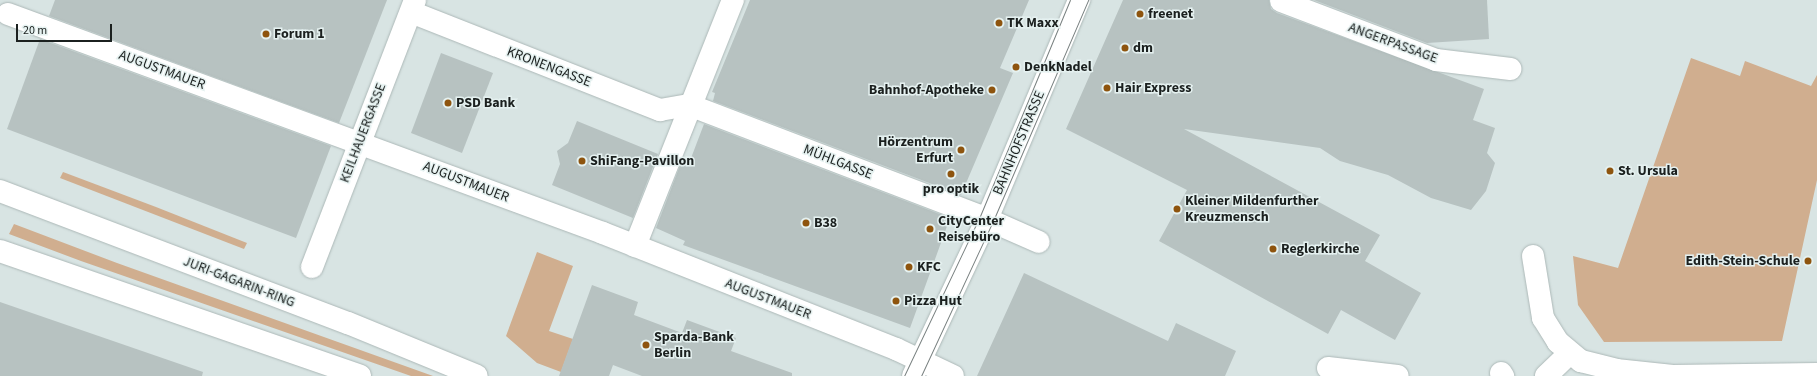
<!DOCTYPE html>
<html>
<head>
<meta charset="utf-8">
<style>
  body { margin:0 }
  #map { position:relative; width:1817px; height:376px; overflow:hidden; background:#d8e4e3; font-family:"Source Sans 3",sans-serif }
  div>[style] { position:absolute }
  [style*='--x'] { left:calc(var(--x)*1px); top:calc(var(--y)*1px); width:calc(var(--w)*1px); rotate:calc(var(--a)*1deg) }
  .green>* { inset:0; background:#d0ae8f }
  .building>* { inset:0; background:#b7c2c1 }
  .roads { filter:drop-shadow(0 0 1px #acb8b7) drop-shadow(0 0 1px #acb8b7) }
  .minor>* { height:22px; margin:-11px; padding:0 11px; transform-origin:11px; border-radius:11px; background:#fff }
  .tram>* { height:1px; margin:-0.5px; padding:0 0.5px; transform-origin:0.5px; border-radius:0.5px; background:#798180 }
  .dots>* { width:11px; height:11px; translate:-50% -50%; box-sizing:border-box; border:2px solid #e5f1f0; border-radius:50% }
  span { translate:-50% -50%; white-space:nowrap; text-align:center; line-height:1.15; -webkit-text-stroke:3px #e5f1f0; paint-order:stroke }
  .poi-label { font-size:14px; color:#1b201f; font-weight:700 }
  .left { translate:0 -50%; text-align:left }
  .right { translate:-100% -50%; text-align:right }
  .street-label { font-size:14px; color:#1b201f }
  .scale { position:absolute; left:16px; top:24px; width:96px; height:18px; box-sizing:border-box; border:2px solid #1b201f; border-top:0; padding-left:5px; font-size:12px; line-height:14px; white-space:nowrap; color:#1b201f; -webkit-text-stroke:3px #e5f1f0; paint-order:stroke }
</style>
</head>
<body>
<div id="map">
  <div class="green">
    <i style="clip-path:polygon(1691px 58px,1740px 76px,1745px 61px,1811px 86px,1817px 75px,1817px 180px,1782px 341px,1604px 342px,1578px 305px,1573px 256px,1618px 268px)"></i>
    <i style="clip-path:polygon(63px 172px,156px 207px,247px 243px,244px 249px,60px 178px)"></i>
    <i style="clip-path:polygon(14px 224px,117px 263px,433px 376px,411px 376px,81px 261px,9px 234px)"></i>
    <i style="clip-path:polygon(537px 252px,573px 266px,549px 331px,573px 339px,561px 372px,537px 363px,506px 336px)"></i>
  </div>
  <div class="building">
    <i style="clip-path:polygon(55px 0,387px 0,339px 123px,49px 16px)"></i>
    <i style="clip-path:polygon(750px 0,1029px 0,1000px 68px,1013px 73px,961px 195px,713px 101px,715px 93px,712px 92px)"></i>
    <i style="clip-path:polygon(1123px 0,1269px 0,1271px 9px,1277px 13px,1484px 89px,1473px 120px,1495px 128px,1487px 153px,1495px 163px,1486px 191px,1471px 210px,1431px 198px,1388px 175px,1340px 161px,1320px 148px,1184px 129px,1380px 235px,1365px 261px,1421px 293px,1395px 340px,1341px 310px,1328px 334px,1159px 241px,1187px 190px,1066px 129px)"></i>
    <i style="clip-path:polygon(1314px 0,1487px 0,1489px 39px,1427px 43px)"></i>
    <i style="clip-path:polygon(40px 39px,331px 146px,296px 238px,7px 129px)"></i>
    <i style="clip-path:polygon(441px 53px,493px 73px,462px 153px,411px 133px)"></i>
    <i style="clip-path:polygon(577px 121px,658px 154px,633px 218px,552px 185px,560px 164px,557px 151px,568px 143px)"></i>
    <i style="clip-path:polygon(704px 124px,950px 218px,910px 328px,683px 245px,685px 241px,656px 228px,681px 163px,688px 166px)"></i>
    <i style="clip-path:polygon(1024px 273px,1168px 341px,1176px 323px,1236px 351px,1225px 376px,977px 376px)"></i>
    <i style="clip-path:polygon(592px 285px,638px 302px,634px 315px,682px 333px,687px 320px,736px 338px,731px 351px,792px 373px,792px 376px,642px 376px,613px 365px,609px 376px,559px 376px)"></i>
    <i style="clip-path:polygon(0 302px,203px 372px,202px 376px,0 376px)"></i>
  </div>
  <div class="roads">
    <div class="minor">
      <i style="--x:1281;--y:1;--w:166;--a:20.8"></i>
      <i style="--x:1436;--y:60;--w:75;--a:6.9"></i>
      <i style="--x:411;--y:12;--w:268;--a:21.5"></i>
      <i style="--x:660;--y:110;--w:29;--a:-10"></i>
      <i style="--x:689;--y:105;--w:311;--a:20.9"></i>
      <i style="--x:980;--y:216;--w:64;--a:23.8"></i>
      <i style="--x:8;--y:14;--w:634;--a:20.21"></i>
      <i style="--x:603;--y:233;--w:315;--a:21.6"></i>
      <i style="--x:896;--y:349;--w:63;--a:25.3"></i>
      <i style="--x:0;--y:191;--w:372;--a:20.8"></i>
      <i style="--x:348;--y:323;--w:139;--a:22.3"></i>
      <i style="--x:635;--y:246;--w:265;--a:-68.3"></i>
      <i style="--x:0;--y:251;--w:381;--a:19.1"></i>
      <i style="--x:1533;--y:256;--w:63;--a:80.8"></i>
      <i style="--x:1543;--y:318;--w:28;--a:58"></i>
      <i style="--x:1558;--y:342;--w:30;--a:40"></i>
      <i style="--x:1581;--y:361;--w:36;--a:14"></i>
      <i style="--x:1616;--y:370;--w:57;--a:6"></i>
      <i style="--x:1673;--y:376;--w:144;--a:-0.8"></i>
      <i style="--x:312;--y:267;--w:286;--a:-68.9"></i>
      <i style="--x:1328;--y:368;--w:70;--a:6.5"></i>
      <i style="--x:1501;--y:373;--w:4;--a:56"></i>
      <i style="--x:913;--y:376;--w:174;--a:-64.8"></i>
      <i style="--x:987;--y:219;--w:238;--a:-67.2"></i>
      <i style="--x:1546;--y:376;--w:33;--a:-44"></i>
    </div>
  </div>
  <div class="tram">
    <i style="--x:904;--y:376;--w:177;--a:-64.6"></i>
    <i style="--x:980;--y:216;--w:234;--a:-67.4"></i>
    <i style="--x:921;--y:376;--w:171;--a:-65.1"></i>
    <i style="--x:993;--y:221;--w:241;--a:-66.7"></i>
  </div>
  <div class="dots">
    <i style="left:1140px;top:14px;background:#8e540e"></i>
    <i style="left:999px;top:23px;background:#8e540e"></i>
    <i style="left:266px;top:34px;background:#8e540e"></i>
    <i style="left:1125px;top:48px;background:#8e540e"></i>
    <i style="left:1016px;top:67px;background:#8e540e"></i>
    <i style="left:1107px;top:88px;background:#8e540e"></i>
    <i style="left:992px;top:90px;background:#8e540e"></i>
    <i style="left:448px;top:103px;background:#8e540e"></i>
    <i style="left:961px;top:150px;background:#8e540e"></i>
    <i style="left:582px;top:161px;background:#8e540e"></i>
    <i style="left:1610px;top:171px;background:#8e540e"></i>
    <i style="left:951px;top:174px;background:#8e540e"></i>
    <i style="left:1177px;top:209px;background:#8e540e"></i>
    <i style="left:806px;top:223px;background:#8e540e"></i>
    <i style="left:930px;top:229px;background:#8e540e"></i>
    <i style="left:1273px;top:249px;background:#8e540e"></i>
    <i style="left:1808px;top:261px;background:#8e540e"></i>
    <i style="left:909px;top:267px;background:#8e540e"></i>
    <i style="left:896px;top:301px;background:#8e540e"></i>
    <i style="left:646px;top:345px;background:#8e540e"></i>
  </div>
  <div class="poi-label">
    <span class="left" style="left:1148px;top:14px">freenet</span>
    <span class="left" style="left:1007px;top:23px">TK Maxx</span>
    <span class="left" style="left:274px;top:34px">Forum 1</span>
    <span class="left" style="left:1133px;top:48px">dm</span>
    <span class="left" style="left:1024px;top:67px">DenkNadel</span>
    <span class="left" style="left:1115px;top:88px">Hair Express</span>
    <span class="right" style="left:984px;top:90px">Bahnhof-Apotheke</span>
    <span class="left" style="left:456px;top:103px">PSD Bank</span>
    <span class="right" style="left:953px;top:150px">Hörzentrum<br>Erfurt</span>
    <span class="left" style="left:590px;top:161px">ShiFang-Pavillon</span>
    <span class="left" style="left:1618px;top:171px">St. Ursula</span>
    <span style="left:951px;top:189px">pro optik</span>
    <span class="left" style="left:1185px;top:209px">Kleiner Mildenfurther<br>Kreuzmensch</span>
    <span class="left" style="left:938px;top:229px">CityCenter<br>Reisebüro</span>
    <span class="left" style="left:814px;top:223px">B38</span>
    <span class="left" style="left:1281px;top:249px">Reglerkirche</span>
    <span class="right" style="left:1800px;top:261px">Edith-Stein-Schule</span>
    <span class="left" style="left:917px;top:267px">KFC</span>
    <span class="left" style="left:904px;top:301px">Pizza Hut</span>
    <span class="left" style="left:654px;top:345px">Sparda-Bank<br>Berlin</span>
  </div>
  <div class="street-label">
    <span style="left:1393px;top:43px;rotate:20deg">ANGERPASSAGE</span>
    <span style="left:549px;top:67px;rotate:21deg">KRONENGASSE</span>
    <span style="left:162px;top:70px;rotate:20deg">AUGUSTMAUER</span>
    <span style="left:363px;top:133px;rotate:-69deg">KEILHAUERGASSE</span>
    <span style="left:1019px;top:143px;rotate:-67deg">BAHNHOFSTRASSE</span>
    <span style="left:838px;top:162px;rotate:21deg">MÜHLGASSE</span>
    <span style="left:466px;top:182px;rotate:21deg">AUGUSTMAUER</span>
    <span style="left:239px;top:282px;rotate:21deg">JURI-GAGARIN-RING</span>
    <span style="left:768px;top:299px;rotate:21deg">AUGUSTMAUER</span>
  </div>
  <div class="scale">20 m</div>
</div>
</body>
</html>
